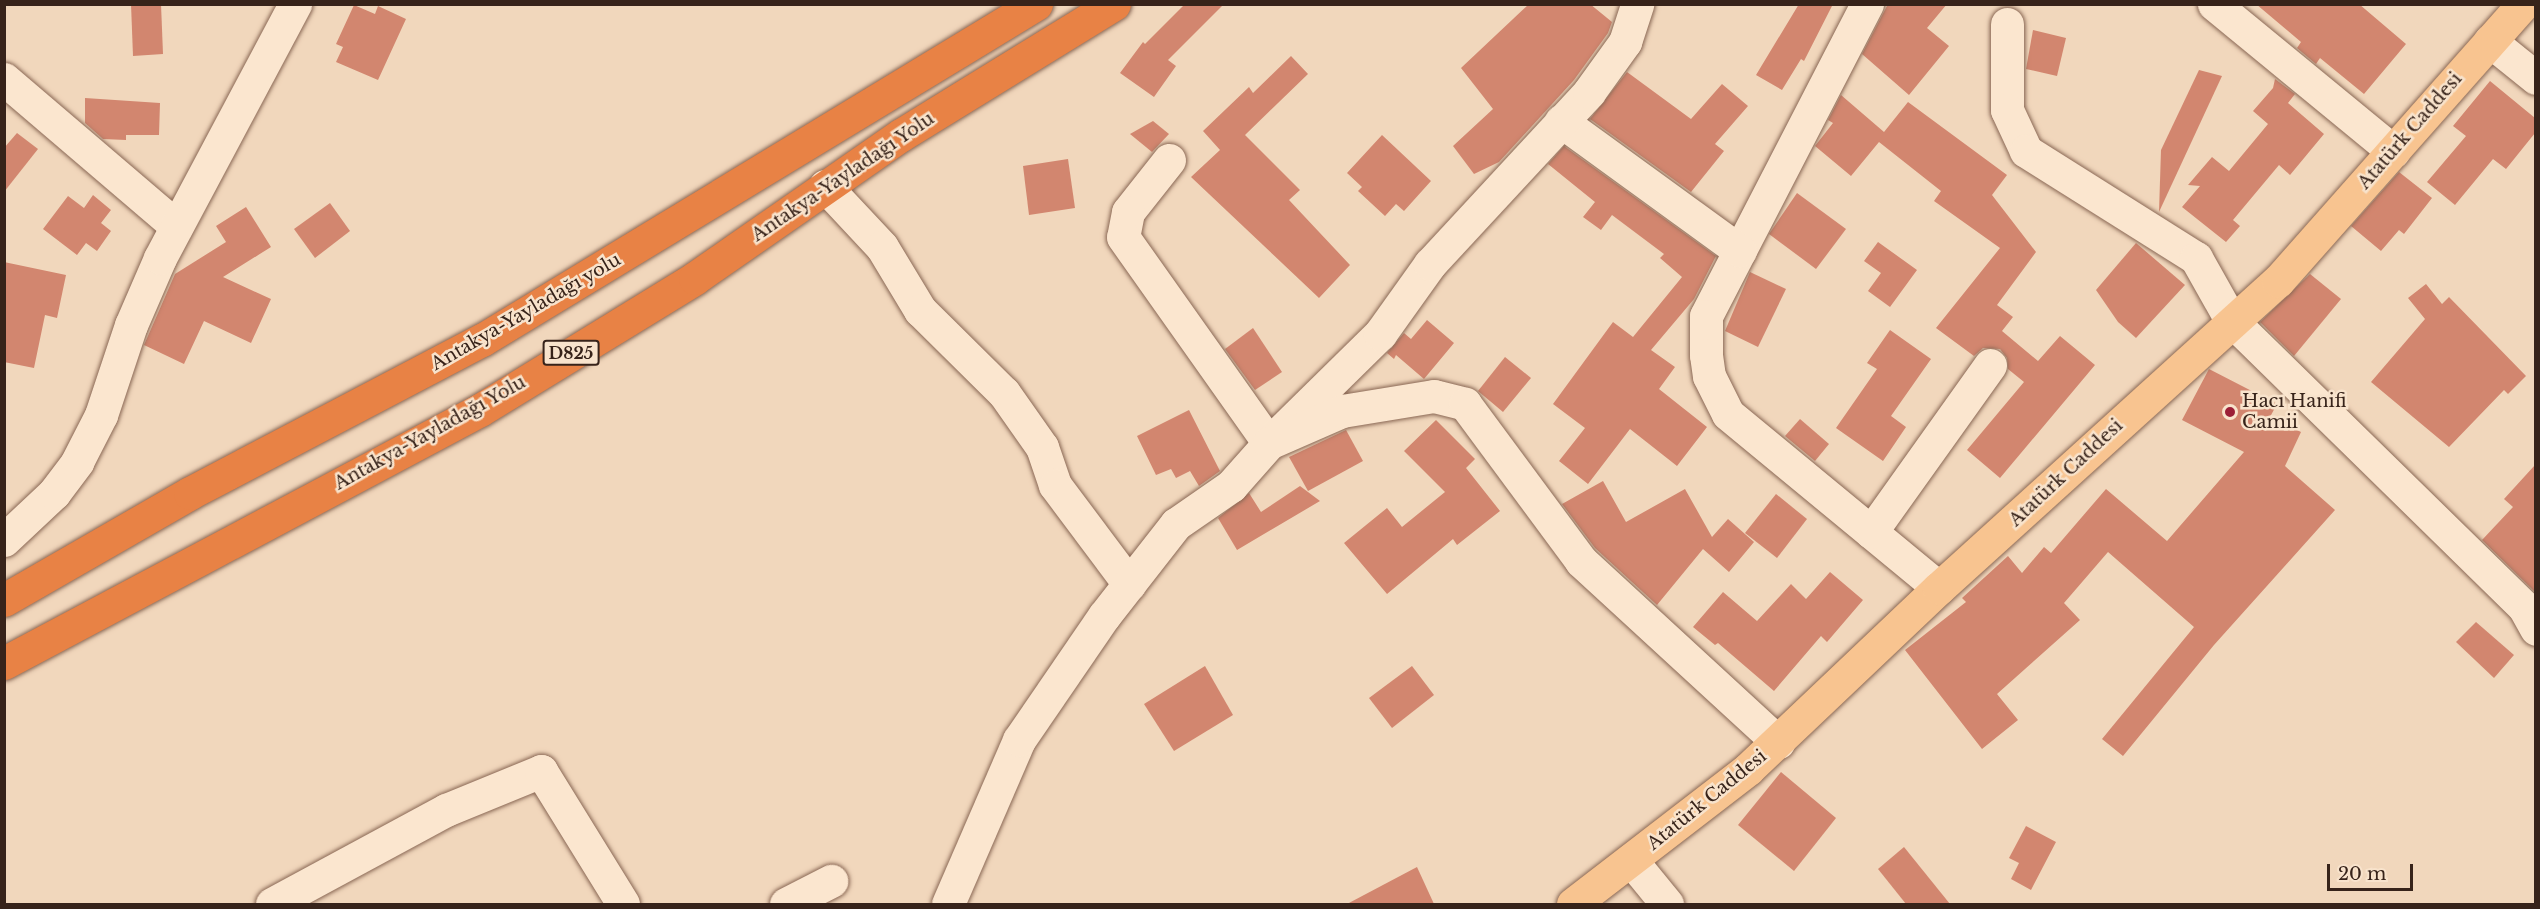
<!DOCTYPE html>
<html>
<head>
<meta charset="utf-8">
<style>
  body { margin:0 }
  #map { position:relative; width:2540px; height:909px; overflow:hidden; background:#f1d7bc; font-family:"Libre Baskerville",serif }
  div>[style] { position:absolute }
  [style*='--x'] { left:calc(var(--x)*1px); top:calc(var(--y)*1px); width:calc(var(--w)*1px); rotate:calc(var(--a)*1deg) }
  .building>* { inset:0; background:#d2866f }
  .roads { filter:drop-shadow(0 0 2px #896754) drop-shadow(0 0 2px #896754) }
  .minor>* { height:33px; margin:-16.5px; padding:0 16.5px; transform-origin:16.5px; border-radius:16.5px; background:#fbe6cf }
  .major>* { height:33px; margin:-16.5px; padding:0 16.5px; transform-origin:16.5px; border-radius:16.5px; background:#f8c490 }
  .highway>* { height:33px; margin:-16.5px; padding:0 16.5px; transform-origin:16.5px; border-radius:16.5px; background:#e88245 }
  .dots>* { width:16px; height:16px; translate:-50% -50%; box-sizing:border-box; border:3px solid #f8e3cc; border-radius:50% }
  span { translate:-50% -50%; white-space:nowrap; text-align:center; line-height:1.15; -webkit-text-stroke:5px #f8e3cc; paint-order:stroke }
  .shield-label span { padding:2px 4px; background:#f8e3cc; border:2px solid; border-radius:4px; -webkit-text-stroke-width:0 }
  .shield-label { font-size:16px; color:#37231a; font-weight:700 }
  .street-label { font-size:18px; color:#37231a }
  .poi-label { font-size:18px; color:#37231a }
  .left { translate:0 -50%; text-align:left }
  .frame { position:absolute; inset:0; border:6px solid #37231a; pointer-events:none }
  .scale { position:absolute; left:2327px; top:864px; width:86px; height:27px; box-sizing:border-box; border:3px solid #37231a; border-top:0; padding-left:8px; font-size:18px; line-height:21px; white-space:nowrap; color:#37231a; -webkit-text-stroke:4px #f8e3cc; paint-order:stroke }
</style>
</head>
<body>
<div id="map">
  <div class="building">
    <i style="clip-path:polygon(131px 4px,161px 4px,163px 54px,133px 56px)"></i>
    <i style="clip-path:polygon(1185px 4px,1224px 4px,1168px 60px,1176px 66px,1154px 97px,1120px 73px,1143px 42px,1145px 44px)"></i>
    <i style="clip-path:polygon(1529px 4px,1590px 4px,1612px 22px,1608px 33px,1574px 80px,1499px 162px,1474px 174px,1453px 146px,1493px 109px,1461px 68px)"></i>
    <i style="clip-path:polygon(1799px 4px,1833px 4px,1804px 61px,1801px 59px,1782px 90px,1756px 75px)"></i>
    <i style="clip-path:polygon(1888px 4px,1947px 4px,1927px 28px,1949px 46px,1909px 95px,1862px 54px)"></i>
    <i style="clip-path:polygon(2256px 4px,2359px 4px,2406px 44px,2364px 94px,2320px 58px,2316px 64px,2297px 48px,2301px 42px)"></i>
    <i style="clip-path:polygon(354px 5px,375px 14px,378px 6px,406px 19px,378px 80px,336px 62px,343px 47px,336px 44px)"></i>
    <i style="clip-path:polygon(2033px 30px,2066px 38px,2057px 76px,2026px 69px)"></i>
    <i style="clip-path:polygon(1291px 56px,1308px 74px,1245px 135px,1300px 190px,1289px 200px,1350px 265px,1319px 298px,1191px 177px,1220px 150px,1203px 131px,1249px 87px,1253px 93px)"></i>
    <i style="clip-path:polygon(2199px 70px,2222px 76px,2159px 212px,2161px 150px)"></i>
    <i style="clip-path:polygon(1627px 72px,1691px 119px,1722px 84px,1748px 106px,1715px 144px,1724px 151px,1691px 192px,1590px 119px)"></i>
    <i style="clip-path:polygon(2275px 79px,2295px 94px,2288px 103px,2324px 134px,2290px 175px,2279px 165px,2233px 220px,2240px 226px,2226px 242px,2182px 207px,2200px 186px,2188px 185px,2212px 157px,2229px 171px,2268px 124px,2253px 111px,2273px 88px)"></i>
    <i style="clip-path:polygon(2490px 81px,2535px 118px,2535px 133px,2506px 169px,2493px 159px,2455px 205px,2427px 182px,2466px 136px,2453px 126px)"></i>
    <i style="clip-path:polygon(1841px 95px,1884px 132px,1908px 102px,2007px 175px,1992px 195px,2036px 252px,1997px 305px,2013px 317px,2002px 331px,2038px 361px,2060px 336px,2095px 365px,2000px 478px,1967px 450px,2024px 382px,2008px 369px,2007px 358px,2000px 349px,1983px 348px,1974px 356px,1936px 328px,2000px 248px,1934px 201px,1941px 191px,1879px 142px,1851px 176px,1815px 146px,1833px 123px,1828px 120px)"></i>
    <i style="clip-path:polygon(85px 98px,160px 103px,159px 135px,126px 135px,126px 140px,103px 139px,85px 123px)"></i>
    <i style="clip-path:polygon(1153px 121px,1169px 134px,1152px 152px,1130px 134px)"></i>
    <i style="clip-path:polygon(17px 133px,38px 149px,4px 192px,4px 148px)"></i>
    <i style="clip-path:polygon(1382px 135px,1431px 181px,1404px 211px,1396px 204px,1385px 216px,1358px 191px,1362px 187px,1347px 173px)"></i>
    <i style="clip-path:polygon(1564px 146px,1716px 256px,1694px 299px,1651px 350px,1675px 367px,1659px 389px,1707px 427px,1677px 466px,1630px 429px,1588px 484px,1559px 461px,1585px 428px,1553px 404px,1613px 322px,1633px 337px,1682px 277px,1660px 258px,1664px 254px,1612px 215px,1601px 230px,1583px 217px,1595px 202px,1548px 164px)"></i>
    <i style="clip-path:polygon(1068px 159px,1075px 208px,1029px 215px,1023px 166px)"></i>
    <i style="clip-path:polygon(2399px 172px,2432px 198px,2404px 234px,2399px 230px,2381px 251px,2351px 226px)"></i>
    <i style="clip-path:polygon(1797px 193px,1846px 229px,1816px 269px,1769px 234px)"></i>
    <i style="clip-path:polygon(93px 195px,111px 210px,101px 223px,111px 231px,97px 251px,86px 243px,77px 255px,43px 229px,68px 196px,84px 208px)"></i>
    <i style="clip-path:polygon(330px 203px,350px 231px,315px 258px,294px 229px)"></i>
    <i style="clip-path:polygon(246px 207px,271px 247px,223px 277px,271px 299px,251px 343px,204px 321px,184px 364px,144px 345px,175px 274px,226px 242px,216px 226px)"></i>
    <i style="clip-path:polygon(1878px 242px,1917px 270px,1890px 307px,1868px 291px,1881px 273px,1864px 261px)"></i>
    <i style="clip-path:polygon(2136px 243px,2185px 285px,2136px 338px,2118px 322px,2096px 290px)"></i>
    <i style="clip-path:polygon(4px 262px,66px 275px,57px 318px,45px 315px,34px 368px,4px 362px)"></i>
    <i style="clip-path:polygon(1750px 272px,1786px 289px,1758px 347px,1725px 331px)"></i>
    <i style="clip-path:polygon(2310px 274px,2341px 299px,2294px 356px,2260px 322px)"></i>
    <i style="clip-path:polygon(2426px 284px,2442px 304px,2449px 297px,2526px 376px,2508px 394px,2504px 390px,2449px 447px,2371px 382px,2425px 319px,2408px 298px)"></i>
    <i style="clip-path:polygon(1427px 320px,1454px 343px,1424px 379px,1396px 355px,1394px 359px,1387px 353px,1404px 333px,1411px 339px)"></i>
    <i style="clip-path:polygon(1253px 328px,1282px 372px,1255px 390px,1225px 349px)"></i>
    <i style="clip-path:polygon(1890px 330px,1931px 359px,1891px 416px,1906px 427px,1883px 461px,1836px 428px,1877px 369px,1867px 363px)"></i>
    <i style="clip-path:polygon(1505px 357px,1531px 378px,1503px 412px,1478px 391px)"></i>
    <i style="clip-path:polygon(2209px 369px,2277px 404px,2270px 417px,2301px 432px,2285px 466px,2335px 510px,2214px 645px,2123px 756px,2102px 739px,2194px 627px,2108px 552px,2064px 603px,2080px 620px,1997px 694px,2018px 720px,1982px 749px,1905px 650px,1966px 602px,1962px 598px,2008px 556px,2022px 573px,2044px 547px,2051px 553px,2106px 489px,2167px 541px,2244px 452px,2182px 420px)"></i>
    <i style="clip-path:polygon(1189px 410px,1220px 471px,1199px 486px,1190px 471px,1176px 478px,1171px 469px,1156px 475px,1137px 436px)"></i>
    <i style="clip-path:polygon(1800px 419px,1829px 444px,1815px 461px,1785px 436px)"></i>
    <i style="clip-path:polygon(1436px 420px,1475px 459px,1466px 468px,1500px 511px,1457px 545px,1453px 539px,1387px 594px,1344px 543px,1387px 508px,1402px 527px,1445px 492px,1404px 451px)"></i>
    <i style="clip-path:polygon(1346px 430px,1363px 461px,1308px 491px,1289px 457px)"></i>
    <i style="clip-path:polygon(2535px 465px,2535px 592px,2482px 540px,2513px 507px,2504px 499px)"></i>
    <i style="clip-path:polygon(1603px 481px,1626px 522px,1685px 489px,1712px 537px,1728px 519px,1754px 542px,1729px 572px,1703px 549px,1657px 605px,1595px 548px,1562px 504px)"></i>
    <i style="clip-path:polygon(1300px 486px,1320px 501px,1237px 550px,1218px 518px,1249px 493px,1261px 512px)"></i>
    <i style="clip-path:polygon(1776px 494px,1807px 519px,1777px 558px,1745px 533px)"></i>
    <i style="clip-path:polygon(1830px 572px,1863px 600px,1827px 642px,1821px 636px,1774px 691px,1718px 643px,1715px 645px,1693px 627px,1723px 592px,1757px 621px,1791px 584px,1806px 599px)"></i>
    <i style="clip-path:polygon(2476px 622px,2514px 655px,2494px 678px,2456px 642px)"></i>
    <i style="clip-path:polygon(1205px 666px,1233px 715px,1174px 751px,1144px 704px)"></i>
    <i style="clip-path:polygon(1412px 666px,1434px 695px,1392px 728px,1369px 698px)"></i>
    <i style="clip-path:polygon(1781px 772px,1836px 818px,1794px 871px,1738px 825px)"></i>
    <i style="clip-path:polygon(2026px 826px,2056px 842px,2031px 890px,2011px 879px,2019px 863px,2009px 858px)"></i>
    <i style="clip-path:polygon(1904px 847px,1950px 904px,1906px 904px,1878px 869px)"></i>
    <i style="clip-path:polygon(1417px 867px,1434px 904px,1347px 904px)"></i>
  </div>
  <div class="roads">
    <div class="minor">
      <i style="--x:1867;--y:4;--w:351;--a:117.3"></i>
      <i style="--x:1706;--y:316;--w:39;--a:90"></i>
      <i style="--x:1706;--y:355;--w:21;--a:82"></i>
      <i style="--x:1709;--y:376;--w:42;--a:63.4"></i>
      <i style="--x:1728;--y:414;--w:273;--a:39.5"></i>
      <i style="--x:2214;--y:4;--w:232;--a:39.4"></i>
      <i style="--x:2007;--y:24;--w:86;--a:90"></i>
      <i style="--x:2007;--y:110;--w:45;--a:65.1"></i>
      <i style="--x:2026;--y:151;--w:201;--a:32.2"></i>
      <i style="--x:2196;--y:258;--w:71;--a:60.6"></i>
      <i style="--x:2231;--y:320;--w:410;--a:44.4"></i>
      <i style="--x:2524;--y:607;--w:25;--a:61"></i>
      <i style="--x:2490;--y:41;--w:59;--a:38.8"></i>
      <i style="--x:4;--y:79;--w:226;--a:40.5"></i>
      <i style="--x:1561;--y:121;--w:221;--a:36"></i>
      <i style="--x:1169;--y:160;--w:66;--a:128.3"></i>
      <i style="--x:1128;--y:212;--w:25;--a:101"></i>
      <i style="--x:1123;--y:237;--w:252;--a:54.7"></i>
      <i style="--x:1269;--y:443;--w:156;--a:-44.5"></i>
      <i style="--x:1380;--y:334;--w:86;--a:-54.5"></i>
      <i style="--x:1430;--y:264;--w:234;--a:-47.2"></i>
      <i style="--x:1589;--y:92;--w:62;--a:-54.2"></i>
      <i style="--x:1625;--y:42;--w:40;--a:-72"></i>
      <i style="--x:825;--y:186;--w:83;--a:46.9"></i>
      <i style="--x:882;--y:247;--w:74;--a:58.9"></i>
      <i style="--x:920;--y:310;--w:118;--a:44.7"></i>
      <i style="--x:1004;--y:393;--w:66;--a:54.9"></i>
      <i style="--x:1042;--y:447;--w:40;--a:71.1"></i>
      <i style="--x:1055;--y:485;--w:124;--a:53.2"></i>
      <i style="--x:1871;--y:532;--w:205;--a:-54.5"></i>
      <i style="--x:4;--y:540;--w:69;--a:-43.2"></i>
      <i style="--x:54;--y:493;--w:39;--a:-53"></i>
      <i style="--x:77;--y:462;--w:53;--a:-62.9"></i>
      <i style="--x:101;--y:415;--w:95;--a:-71.6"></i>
      <i style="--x:131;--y:325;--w:73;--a:-66.6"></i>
      <i style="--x:160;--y:258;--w:288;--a:-62"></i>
      <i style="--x:1631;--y:860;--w:57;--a:50.7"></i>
      <i style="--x:272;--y:904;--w:198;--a:-28.4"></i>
      <i style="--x:446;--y:810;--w:103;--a:-22.3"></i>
      <i style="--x:541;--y:771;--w:156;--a:58.3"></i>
      <i style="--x:786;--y:904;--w:51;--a:-27.1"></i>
      <i style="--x:948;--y:904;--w:179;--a:-66.6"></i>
      <i style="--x:1019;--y:740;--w:150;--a:-55.6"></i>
      <i style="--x:1104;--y:616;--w:117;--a:-52"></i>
      <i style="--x:1176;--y:524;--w:67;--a:-34.6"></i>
      <i style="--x:1231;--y:486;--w:57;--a:-48.5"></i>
      <i style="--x:1269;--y:443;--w:80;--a:-23.7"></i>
      <i style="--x:1342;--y:411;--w:93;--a:-9.3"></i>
      <i style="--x:1434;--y:396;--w:32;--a:14"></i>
      <i style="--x:1465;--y:404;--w:195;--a:53.5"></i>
      <i style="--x:1581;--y:561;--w:268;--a:42.6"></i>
    </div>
    <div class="major">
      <i style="--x:1573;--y:904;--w:221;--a:-37.6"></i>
      <i style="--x:1748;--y:769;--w:263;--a:-43.5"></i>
      <i style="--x:1939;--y:588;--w:457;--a:-42.2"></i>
      <i style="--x:2278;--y:281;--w:370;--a:-48.5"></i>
    </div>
    <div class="highway">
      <i style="--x:4;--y:600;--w:215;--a:-29.9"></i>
      <i style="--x:190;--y:493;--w:330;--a:-27.7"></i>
      <i style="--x:482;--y:340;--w:648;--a:-31.24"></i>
      <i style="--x:4;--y:663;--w:539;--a:-27.99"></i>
      <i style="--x:480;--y:410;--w:252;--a:-31.5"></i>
      <i style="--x:695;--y:278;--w:251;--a:-34.8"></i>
      <i style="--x:901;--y:135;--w:250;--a:-31.6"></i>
    </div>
  </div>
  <div class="dots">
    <i style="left:2230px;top:412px;background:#9c2038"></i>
  </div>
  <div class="shield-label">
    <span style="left:571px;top:353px">D825</span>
  </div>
  <div class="street-label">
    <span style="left:2410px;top:131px;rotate:-49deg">Atatürk Caddesi</span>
    <span style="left:843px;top:177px;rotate:-34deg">Antakya-Yayladağı Yolu</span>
    <span style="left:526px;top:312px;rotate:-30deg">Antakya-Yayladağı yolu</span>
    <span style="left:430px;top:433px;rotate:-29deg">Antakya-Yayladağı Yolu</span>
    <span style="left:2066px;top:473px;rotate:-43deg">Atatürk Caddesi</span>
    <span style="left:1707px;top:800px;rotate:-39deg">Atatürk Caddesi</span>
  </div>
  <div class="poi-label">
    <span class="left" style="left:2242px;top:412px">Hacı Hanifi<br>Camii</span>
  </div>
  <div class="frame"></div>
  <div class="scale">20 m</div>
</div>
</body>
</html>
